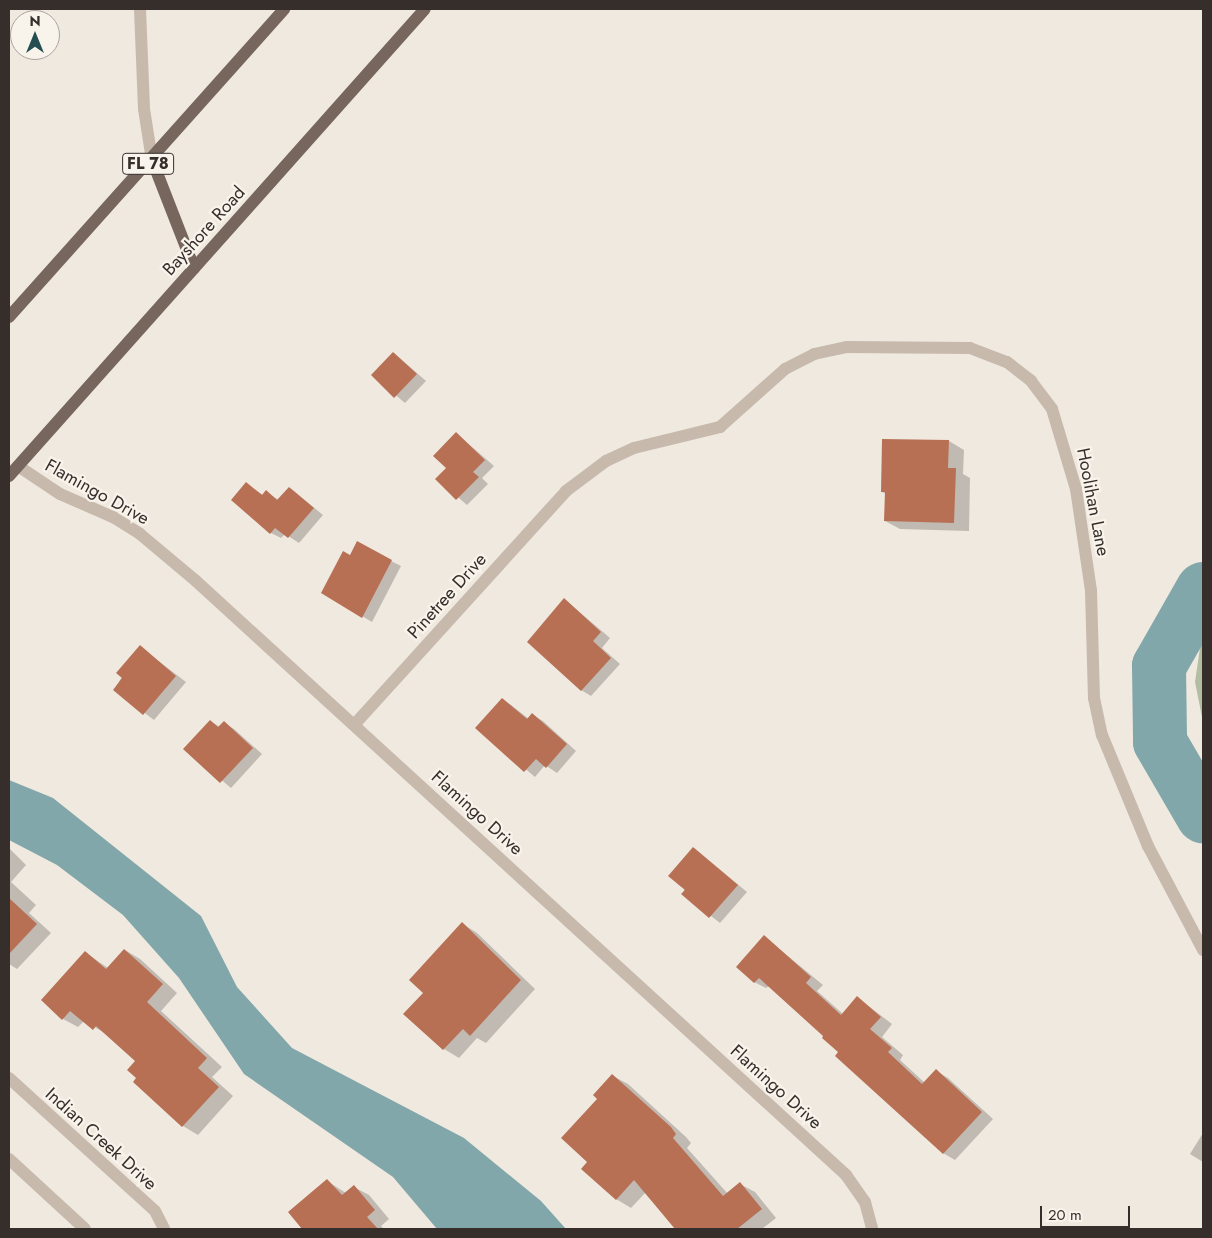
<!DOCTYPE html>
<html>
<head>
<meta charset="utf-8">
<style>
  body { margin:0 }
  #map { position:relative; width:1212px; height:1238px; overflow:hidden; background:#f0e9df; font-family:Jost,sans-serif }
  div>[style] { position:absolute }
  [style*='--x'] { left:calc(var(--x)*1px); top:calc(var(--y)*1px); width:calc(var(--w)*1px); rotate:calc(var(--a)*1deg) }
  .green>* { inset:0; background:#b3bda1 }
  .water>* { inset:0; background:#81a7aa }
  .shadow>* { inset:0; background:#0003 }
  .river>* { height:54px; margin:-27px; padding:0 27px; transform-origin:27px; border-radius:27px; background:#81a7aa }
  .building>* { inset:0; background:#b87055 }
  .minor>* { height:12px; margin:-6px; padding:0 6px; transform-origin:6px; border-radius:6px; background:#c7b9ac }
  .major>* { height:12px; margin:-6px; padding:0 6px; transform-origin:6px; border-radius:6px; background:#76665d }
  span { translate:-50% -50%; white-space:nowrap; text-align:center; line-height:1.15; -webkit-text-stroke:4.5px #f8f3eb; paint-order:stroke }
  .shield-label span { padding:1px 4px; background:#f8f3eb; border:1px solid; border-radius:4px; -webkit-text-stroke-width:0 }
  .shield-label { font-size:16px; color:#362e2a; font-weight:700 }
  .street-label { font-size:18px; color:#362e2a }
  .frame { position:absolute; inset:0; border:10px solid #362e2a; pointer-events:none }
  .north { position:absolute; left:10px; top:10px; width:50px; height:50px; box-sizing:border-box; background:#f8f3eb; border:1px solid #aaa49e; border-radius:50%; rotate:0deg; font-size:14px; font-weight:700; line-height:20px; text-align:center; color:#362e2a }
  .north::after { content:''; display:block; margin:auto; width:18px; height:22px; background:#254e53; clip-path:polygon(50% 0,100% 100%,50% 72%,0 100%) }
  .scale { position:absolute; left:1040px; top:1206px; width:90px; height:22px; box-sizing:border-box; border:2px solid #362e2a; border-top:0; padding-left:6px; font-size:15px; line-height:18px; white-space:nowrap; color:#362e2a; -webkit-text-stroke:4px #f8f3eb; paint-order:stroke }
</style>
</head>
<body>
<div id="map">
  <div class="green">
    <i style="clip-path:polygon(1203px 628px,1203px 722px,1195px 682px)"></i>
  </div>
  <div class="water">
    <i style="clip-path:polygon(9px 780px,53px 798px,201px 916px,237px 987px,292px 1048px,464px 1138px,541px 1201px,566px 1229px,437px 1229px,393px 1177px,244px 1074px,179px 978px,123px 915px,57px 865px,9px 840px)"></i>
  </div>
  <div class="shadow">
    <i style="clip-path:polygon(394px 353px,426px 381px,405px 403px,372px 375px)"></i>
    <i style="clip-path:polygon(457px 434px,494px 466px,482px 478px,488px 484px,467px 505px,437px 479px,447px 468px)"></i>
    <i style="clip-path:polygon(949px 441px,964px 450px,963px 474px,970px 478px,969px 531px,900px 529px,885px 521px,886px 494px,882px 492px)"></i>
    <i style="clip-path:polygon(246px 484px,263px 495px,266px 492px,279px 500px,290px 488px,323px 515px,299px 543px,285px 534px,281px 538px,271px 533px)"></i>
    <i style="clip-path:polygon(351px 556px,391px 561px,401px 566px,372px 622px,322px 592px)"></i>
    <i style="clip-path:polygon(564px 599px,610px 638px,602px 648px,620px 664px,591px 696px,581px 690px)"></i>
    <i style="clip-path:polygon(140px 647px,186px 682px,154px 720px,114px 690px)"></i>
    <i style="clip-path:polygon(503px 699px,529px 719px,533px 715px,543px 721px,576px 751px,557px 773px,545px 765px,535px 777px,477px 728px)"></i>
    <i style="clip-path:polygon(210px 721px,220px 727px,224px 723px,234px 729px,262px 754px,231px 788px,185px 749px)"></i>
    <i style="clip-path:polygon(9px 848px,26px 865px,11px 882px,36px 905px,29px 913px,51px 933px,17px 969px,9px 964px)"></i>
    <i style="clip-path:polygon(694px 848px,747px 892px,720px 923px,683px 894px)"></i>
    <i style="clip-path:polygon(463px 924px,477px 933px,535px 989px,486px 1043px,477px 1038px,459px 1058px,444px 1049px,425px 993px)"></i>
    <i style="clip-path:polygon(765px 937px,823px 985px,817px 991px,843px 1014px,858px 998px,892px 1024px,882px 1037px,903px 1055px,900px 1060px,925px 1083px,936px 1071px,948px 1078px,993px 1119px,955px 1160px,943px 1153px,825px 1036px,769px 986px,766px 988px,754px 982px)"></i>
    <i style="clip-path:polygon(125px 950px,140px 959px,177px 993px,161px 1011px,222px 1067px,212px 1077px,233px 1096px,198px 1135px,183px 1126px,135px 1082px,138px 1078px,137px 1061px,110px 1036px,84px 1021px,78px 1027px,63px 1019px,86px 953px,108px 968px)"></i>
    <i style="clip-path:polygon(613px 1076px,628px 1084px,686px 1137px,691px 1143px,687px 1148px,728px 1194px,740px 1184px,755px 1192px,776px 1218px,762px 1229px,677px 1229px,646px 1192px,631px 1208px,616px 1199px,589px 1162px,599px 1099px)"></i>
    <i style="clip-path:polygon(1203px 1133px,1203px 1162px,1190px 1154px)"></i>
    <i style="clip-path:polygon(327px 1181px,346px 1193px,354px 1187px,369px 1195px,389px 1219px,381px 1226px,384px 1229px,303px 1229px,289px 1213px)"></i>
  </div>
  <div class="river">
    <i style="--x:1203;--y:589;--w:89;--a:119.7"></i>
    <i style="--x:1159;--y:666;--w:76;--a:89.2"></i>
    <i style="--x:1160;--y:742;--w:86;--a:59.8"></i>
  </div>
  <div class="building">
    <i style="clip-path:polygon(393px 352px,417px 374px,394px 398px,371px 375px)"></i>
    <i style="clip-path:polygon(456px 432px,485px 460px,473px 472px,479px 477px,456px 500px,435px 479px,446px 468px,433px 456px)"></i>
    <i style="clip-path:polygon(882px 439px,949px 440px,948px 468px,956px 468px,954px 523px,884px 521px,885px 492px,881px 492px)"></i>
    <i style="clip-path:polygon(246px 482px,262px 495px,266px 490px,277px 500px,289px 487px,314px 508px,288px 538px,275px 528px,270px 534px,231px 500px)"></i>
    <i style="clip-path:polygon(357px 541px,392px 560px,362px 618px,321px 593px,343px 551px,350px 555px)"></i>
    <i style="clip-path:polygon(564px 598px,601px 632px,593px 641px,611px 658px,581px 691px,527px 642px)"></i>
    <i style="clip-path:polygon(140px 645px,176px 676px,143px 715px,113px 690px,122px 678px,116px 673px)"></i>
    <i style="clip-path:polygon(502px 698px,527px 719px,532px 713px,567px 744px,546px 768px,536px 759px,524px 772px,475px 728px)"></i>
    <i style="clip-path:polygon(210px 720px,218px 727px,224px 721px,253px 748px,220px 783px,183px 749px)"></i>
    <i style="clip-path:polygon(693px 847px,738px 885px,709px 918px,681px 894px,685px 890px,668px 876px)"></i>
    <i style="clip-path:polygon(9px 898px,37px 924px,9px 954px)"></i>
    <i style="clip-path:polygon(462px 922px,521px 980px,470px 1036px,463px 1029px,443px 1050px,403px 1014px,423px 993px,409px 980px)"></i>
    <i style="clip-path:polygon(764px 935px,811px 977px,806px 983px,841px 1015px,857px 996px,881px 1017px,870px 1029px,892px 1048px,888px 1052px,922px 1084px,936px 1069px,982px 1112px,943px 1154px,835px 1056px,838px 1052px,822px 1038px,823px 1036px,759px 978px,754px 983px,736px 967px)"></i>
    <i style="clip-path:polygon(124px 949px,163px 984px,147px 1002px,207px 1058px,198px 1068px,219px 1087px,182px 1127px,133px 1082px,136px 1078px,127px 1070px,135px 1061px,96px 1026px,93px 1030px,70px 1011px,62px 1020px,41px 1000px,85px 951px,106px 969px)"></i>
    <i style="clip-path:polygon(612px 1074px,671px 1127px,676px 1134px,673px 1138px,723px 1196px,740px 1182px,762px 1209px,737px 1229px,675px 1229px,634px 1180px,616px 1200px,581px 1169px,587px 1162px,561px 1138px,597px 1099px,593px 1095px)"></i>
    <i style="clip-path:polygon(327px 1179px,342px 1195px,354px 1185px,375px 1210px,367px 1217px,378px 1229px,302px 1229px,288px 1212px)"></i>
  </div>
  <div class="minor">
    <i style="--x:140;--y:9;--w:100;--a:87.7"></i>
    <i style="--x:144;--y:109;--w:52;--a:81.1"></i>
    <i style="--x:18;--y:466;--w:50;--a:33.7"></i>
    <i style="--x:60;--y:494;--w:58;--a:23.5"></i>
    <i style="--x:113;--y:517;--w:32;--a:32"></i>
    <i style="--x:140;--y:534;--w:73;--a:40"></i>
    <i style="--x:196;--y:581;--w:881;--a:42.42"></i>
    <i style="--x:846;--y:1175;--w:33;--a:55"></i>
    <i style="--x:865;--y:1202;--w:28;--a:75"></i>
    <i style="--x:354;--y:725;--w:316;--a:-47.8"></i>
    <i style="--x:566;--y:491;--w:50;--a:-36.9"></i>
    <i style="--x:606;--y:461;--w:31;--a:-25"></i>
    <i style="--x:634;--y:448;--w:89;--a:-13.7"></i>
    <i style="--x:720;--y:427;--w:87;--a:-41.7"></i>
    <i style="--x:785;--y:369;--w:33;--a:-27"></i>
    <i style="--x:814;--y:354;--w:34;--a:-12"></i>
    <i style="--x:847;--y:347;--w:123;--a:0.5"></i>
    <i style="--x:970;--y:348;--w:40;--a:21"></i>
    <i style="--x:1007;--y:362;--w:31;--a:38"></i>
    <i style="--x:1031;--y:381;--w:35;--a:53"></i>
    <i style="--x:1052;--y:409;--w:84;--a:73.3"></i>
    <i style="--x:1076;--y:489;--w:103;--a:81.6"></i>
    <i style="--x:1091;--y:591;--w:107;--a:88.4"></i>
    <i style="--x:1094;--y:698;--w:38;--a:78"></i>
    <i style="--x:1102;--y:735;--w:120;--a:67.5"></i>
    <i style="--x:1148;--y:846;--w:118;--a:62.1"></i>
    <i style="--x:9;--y:1078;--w:197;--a:42.3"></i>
    <i style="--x:155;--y:1211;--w:20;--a:63"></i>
    <i style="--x:9;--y:1159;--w:103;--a:42.6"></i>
  </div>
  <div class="major">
    <i style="--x:152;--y:160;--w:116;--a:68.7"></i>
    <i style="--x:9;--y:317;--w:413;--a:-48.2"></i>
    <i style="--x:9;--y:476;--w:625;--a:-48.31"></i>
  </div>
  <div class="shield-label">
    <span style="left:148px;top:164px">FL 78</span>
  </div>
  <div class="street-label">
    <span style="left:204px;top:231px;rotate:-48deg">Bayshore Road</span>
    <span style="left:97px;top:492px;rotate:29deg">Flamingo Drive</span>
    <span style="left:1093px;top:502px;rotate:79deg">Hoolihan Lane</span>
    <span style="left:447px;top:596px;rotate:-48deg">Pinetree Drive</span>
    <span style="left:477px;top:813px;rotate:42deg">Flamingo Drive</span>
    <span style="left:776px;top:1087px;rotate:42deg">Flamingo Drive</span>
    <span style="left:101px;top:1139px;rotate:42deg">Indian Creek Drive</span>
  </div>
  <div class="frame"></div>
  <div class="north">N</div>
  <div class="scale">20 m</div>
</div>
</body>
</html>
